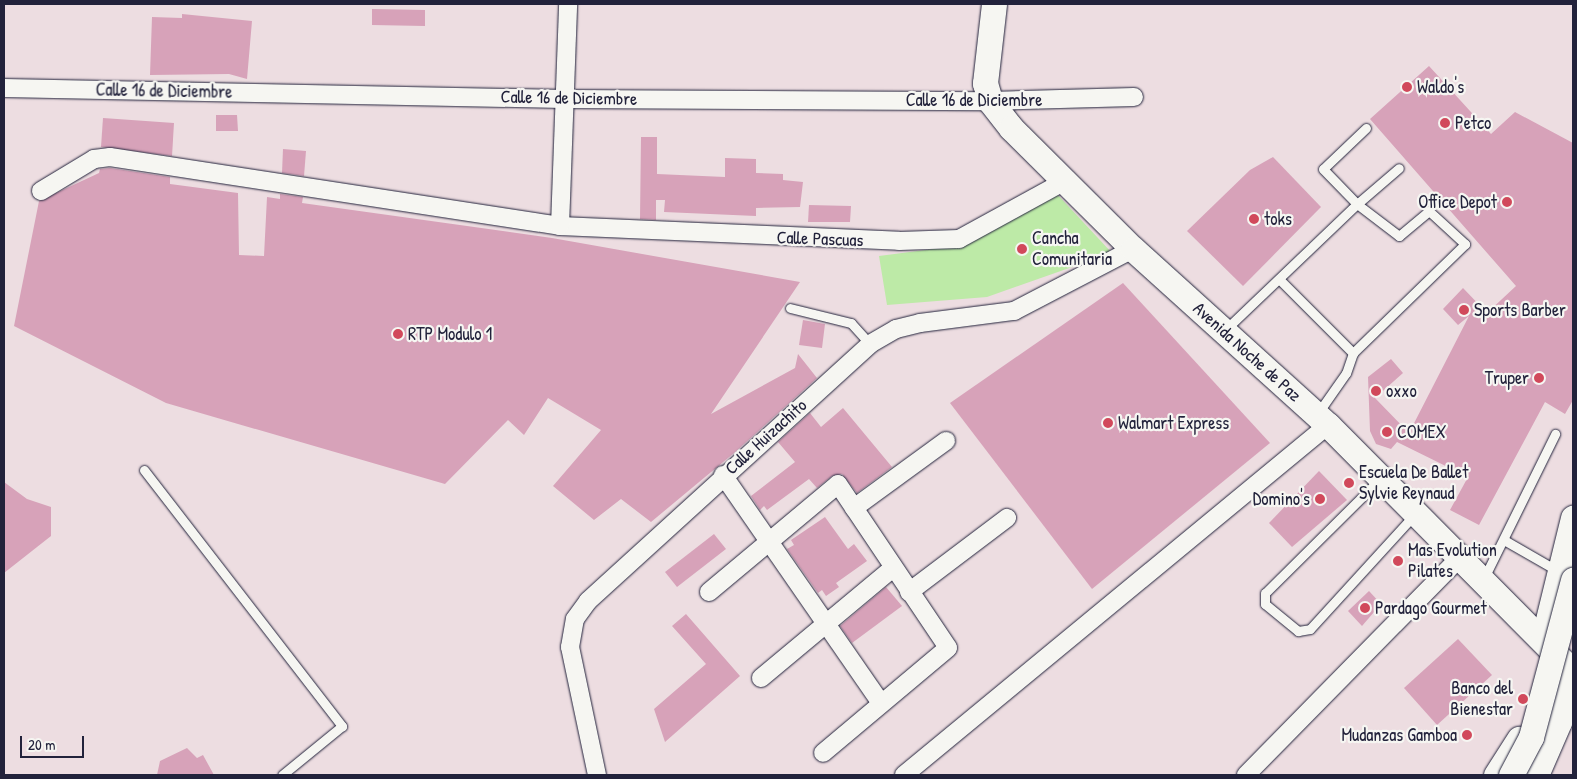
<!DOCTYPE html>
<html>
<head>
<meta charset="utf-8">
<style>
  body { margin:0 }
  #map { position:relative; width:1577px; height:779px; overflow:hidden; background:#eddde1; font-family:"Patrick Hand",sans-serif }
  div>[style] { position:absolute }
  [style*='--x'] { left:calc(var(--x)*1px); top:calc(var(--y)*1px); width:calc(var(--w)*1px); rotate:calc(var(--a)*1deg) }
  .green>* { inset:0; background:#bdeaa7 }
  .building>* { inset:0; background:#d7a2b9 }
  .roads { filter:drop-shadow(0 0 1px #22223b) drop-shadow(0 0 1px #22223b) }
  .lane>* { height:9px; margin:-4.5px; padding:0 4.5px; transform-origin:4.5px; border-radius:4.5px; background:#f6f6f2 }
  .street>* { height:18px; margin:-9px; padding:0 9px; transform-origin:9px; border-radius:9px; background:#f6f6f2 }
  .secondary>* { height:25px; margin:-12.5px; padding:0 12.5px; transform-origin:12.5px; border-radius:12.5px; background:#f6f6f2 }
  .bridges { filter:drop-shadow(0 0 1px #22223b) drop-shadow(0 0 1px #22223b) }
  .secondary-bridge>* { height:25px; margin:-12.5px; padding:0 12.5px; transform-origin:12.5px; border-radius:12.5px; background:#f6f6f2 }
  .dots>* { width:14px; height:14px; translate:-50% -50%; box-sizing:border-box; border:2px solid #f6f6f2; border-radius:50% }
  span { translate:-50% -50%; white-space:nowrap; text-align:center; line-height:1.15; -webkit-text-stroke:4.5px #f6f6f2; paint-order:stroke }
  .poi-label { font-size:18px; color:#22223b }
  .left { translate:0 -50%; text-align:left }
  .right { translate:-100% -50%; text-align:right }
  .street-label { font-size:18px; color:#22223b }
  .frame { position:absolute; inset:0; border:5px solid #22223b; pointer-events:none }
  .scale { position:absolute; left:20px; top:736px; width:64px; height:22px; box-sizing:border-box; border:2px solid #22223b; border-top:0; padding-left:6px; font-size:15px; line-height:18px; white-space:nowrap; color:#22223b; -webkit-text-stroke:4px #f6f6f2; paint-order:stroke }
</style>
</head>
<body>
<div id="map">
  <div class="green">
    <i style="clip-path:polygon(1055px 192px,1112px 253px,987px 297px,887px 305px,879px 256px,964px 245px)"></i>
  </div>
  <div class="building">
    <i style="clip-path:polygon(372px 9px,425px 10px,425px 26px,372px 25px)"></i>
    <i style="clip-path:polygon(182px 14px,252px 21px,247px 79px,229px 74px,150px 75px,152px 17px,182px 18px)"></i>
    <i style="clip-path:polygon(1429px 66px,1491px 134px,1515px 112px,1573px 143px,1573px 400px,1565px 414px,1545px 402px,1479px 525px,1450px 510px,1468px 477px,1397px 442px,1391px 449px,1376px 444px,1370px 431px,1368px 377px,1391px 359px,1403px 373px,1375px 398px,1409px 433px,1469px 316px,1458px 325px,1443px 309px,1463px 288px,1487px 313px,1516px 286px,1370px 119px)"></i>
    <i style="clip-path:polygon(216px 115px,237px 115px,238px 131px,216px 131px)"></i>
    <i style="clip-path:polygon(103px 118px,174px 123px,172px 156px,101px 147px)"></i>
    <i style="clip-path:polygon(641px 137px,657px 137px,657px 174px,725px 177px,725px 158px,756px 159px,756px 173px,783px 174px,783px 180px,803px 182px,800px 207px,756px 208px,756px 216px,664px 212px,665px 200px,656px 200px,656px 220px,640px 219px)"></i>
    <i style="clip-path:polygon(283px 149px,306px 151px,304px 176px,282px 173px)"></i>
    <i style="clip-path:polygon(1273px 157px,1321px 207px,1243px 286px,1187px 231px,1250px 170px)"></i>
    <i style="clip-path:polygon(110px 168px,170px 177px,170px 184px,238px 193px,239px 255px,264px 256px,267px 197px,280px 199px,280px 194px,303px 197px,302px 203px,552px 238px,800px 282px,711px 414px,795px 368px,798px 354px,817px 378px,734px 453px,651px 522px,621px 499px,594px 520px,553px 486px,601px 430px,548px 398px,524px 435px,508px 420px,445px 484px,166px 403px,14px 326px,39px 201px,99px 173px,100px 169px)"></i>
    <i style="clip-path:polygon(809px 205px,851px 206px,850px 222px,808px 222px)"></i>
    <i style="clip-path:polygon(1123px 283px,1270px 443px,1092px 589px,950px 403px)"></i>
    <i style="clip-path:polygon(803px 320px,825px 324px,822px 348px,799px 345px)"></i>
    <i style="clip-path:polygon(843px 408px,892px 467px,857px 493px,842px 474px,832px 476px,817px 488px,809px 479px,767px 510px,764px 506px,760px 510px,751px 496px,795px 462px,778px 442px,810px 413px,821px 427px)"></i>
    <i style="clip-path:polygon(1319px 471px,1347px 500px,1292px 547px,1269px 523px)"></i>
    <i style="clip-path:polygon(4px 482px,27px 499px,51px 507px,51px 536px,4px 573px)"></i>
    <i style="clip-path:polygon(825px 517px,848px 549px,854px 544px,867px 561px,836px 583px,839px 587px,826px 596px,822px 590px,818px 593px,787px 549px,794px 545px,791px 540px)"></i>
    <i style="clip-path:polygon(714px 534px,726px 549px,677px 587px,665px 572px)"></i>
    <i style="clip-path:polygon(886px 587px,902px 606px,852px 643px,840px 626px)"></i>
    <i style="clip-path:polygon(1369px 591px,1381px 604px,1362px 626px,1348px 611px)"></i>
    <i style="clip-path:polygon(686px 614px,740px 676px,665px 742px,654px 709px,706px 664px,672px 626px)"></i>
    <i style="clip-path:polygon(1458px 639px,1492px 675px,1437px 725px,1404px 688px)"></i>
    <i style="clip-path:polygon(187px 748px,197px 758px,203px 755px,214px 775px,157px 775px,160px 761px)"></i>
  </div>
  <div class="roads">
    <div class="lane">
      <i style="--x:1366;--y:128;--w:59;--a:136.4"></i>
      <i style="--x:1323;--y:169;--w:49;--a:45.8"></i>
      <i style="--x:1357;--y:204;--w:55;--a:-40.6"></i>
      <i style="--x:1279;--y:279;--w:105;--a:45"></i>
      <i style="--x:790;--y:308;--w:63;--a:13.8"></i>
      <i style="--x:851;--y:323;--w:28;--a:48"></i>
      <i style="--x:1225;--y:330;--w:182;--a:-43.7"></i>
      <i style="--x:1357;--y:204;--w:53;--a:37.3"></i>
      <i style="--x:1399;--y:236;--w:39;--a:-40"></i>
      <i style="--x:1429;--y:211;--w:49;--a:42.5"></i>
      <i style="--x:1465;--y:244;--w:156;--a:135.8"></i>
      <i style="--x:1353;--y:353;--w:21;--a:109"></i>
      <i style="--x:1346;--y:373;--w:49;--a:125"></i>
      <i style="--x:144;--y:470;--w:324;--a:52.3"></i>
      <i style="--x:342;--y:726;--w:77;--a:140.8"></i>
      <i style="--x:1381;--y:478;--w:163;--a:135.2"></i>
      <i style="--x:1265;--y:593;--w:11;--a:90"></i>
      <i style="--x:1265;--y:604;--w:43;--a:39.3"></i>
      <i style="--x:1298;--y:631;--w:12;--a:-9"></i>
      <i style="--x:1310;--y:629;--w:154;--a:-47.6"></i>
      <i style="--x:1504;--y:540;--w:62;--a:29.9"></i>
      <i style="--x:1483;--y:580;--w:163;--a:-63.7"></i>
    </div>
    <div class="street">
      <i style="--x:4;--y:88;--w:560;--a:1.13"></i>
      <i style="--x:564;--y:99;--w:426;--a:0.3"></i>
      <i style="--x:990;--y:101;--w:144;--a:-1.6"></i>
      <i style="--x:41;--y:191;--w:62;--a:-31.1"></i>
      <i style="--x:94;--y:159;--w:16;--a:-7"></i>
      <i style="--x:110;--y:157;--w:455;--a:8.7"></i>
      <i style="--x:560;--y:226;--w:339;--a:2.5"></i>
      <i style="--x:899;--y:241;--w:60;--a:-1.9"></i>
      <i style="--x:959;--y:239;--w:121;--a:-28.7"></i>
      <i style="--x:560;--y:226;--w:222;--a:-87.9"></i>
      <i style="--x:723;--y:475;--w:277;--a:55.3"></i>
      <i style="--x:854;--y:508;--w:114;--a:-36.1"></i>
      <i style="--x:709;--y:592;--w:168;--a:-39.9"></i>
      <i style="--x:838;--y:484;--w:197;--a:56.1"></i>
      <i style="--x:948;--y:648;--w:163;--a:140"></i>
      <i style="--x:909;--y:592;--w:123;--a:-37.1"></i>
      <i style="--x:761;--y:678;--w:170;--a:-39.8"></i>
      <i style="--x:597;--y:775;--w:131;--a:-101.9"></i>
      <i style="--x:570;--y:647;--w:28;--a:-80"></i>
      <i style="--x:575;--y:619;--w:22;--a:-54"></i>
      <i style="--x:588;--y:601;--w:382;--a:-42.3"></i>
      <i style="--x:870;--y:344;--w:30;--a:-30"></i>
      <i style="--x:896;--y:329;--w:25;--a:-14"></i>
      <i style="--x:920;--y:323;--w:95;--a:-7.3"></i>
      <i style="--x:1014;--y:311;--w:134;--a:-27.5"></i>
      <i style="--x:904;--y:775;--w:550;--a:-39.54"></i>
      <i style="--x:1246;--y:775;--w:305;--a:-45.5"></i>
    </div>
    <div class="secondary">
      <i style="--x:994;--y:4;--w:80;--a:96.5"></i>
      <i style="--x:985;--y:83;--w:19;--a:74"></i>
      <i style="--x:990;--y:101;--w:34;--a:52"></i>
      <i style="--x:1011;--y:128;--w:172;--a:44.8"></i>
      <i style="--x:1133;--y:249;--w:263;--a:42.1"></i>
      <i style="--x:1328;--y:425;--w:348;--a:45.2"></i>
      <i style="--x:1543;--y:640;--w:126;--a:-76.2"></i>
      <i style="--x:1496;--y:775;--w:43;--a:-57.4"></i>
      <i style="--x:1536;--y:775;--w:58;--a:-66.5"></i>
      <i style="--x:1559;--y:722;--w:52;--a:-74.4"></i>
    </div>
  </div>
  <div class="bridges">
    <div class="secondary-bridge">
      <i style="--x:1511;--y:775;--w:43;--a:-62.2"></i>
      <i style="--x:1531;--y:737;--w:163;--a:-75"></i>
    </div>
  </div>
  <div class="dots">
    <i style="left:1407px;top:87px;background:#d1495b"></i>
    <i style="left:1445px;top:123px;background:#d1495b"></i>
    <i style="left:1507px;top:202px;background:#d1495b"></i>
    <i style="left:1254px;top:219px;background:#d1495b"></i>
    <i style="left:1022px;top:249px;background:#d1495b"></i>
    <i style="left:1464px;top:310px;background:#d1495b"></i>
    <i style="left:398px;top:334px;background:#d1495b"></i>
    <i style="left:1539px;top:378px;background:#d1495b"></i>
    <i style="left:1376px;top:391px;background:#d1495b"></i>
    <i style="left:1108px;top:423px;background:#d1495b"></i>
    <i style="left:1387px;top:432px;background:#d1495b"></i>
    <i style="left:1349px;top:483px;background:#d1495b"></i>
    <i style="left:1320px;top:499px;background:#d1495b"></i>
    <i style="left:1398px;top:561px;background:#d1495b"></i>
    <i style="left:1365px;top:608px;background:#d1495b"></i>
    <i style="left:1523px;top:699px;background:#d1495b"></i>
    <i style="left:1467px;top:735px;background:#d1495b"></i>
  </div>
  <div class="poi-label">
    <span class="left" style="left:1417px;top:87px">Waldo's</span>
    <span class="left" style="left:1455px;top:123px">Petco</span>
    <span class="right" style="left:1497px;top:202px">Office Depot</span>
    <span class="left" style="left:1264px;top:219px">toks</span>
    <span class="left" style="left:1032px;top:249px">Cancha<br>Comunitaria</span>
    <span class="left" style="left:1474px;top:310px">Sports Barber</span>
    <span class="left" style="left:408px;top:334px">RTP Modulo 1</span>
    <span class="right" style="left:1529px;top:378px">Truper</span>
    <span class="left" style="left:1386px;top:391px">oxxo</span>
    <span class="left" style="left:1118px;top:423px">Walmart Express</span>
    <span class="left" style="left:1397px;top:432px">COMEX</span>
    <span class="left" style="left:1359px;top:483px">Escuela De Ballet<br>Sylvie Reynaud</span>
    <span class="right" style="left:1310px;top:499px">Domino's</span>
    <span class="left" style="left:1408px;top:561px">Mas Evolution<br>Pilates</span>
    <span class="left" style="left:1375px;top:608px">Pardago Gourmet</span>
    <span class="right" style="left:1513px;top:699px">Banco del<br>Bienestar</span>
    <span class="right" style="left:1457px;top:735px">Mudanzas Gamboa</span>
  </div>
  <div class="street-label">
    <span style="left:164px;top:91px;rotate:1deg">Calle 16 de Diciembre</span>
    <span style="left:569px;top:98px;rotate:1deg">Calle 16 de Diciembre</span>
    <span style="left:974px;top:100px">Calle 16 de Diciembre</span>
    <span style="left:820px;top:239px;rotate:2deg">Calle Pascuas</span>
    <span style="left:1247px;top:352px;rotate:42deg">Avenida Noche de Paz</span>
    <span style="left:766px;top:437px;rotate:-42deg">Calle Huizachito</span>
  </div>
  <div class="frame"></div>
  <div class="scale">20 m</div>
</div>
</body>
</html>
